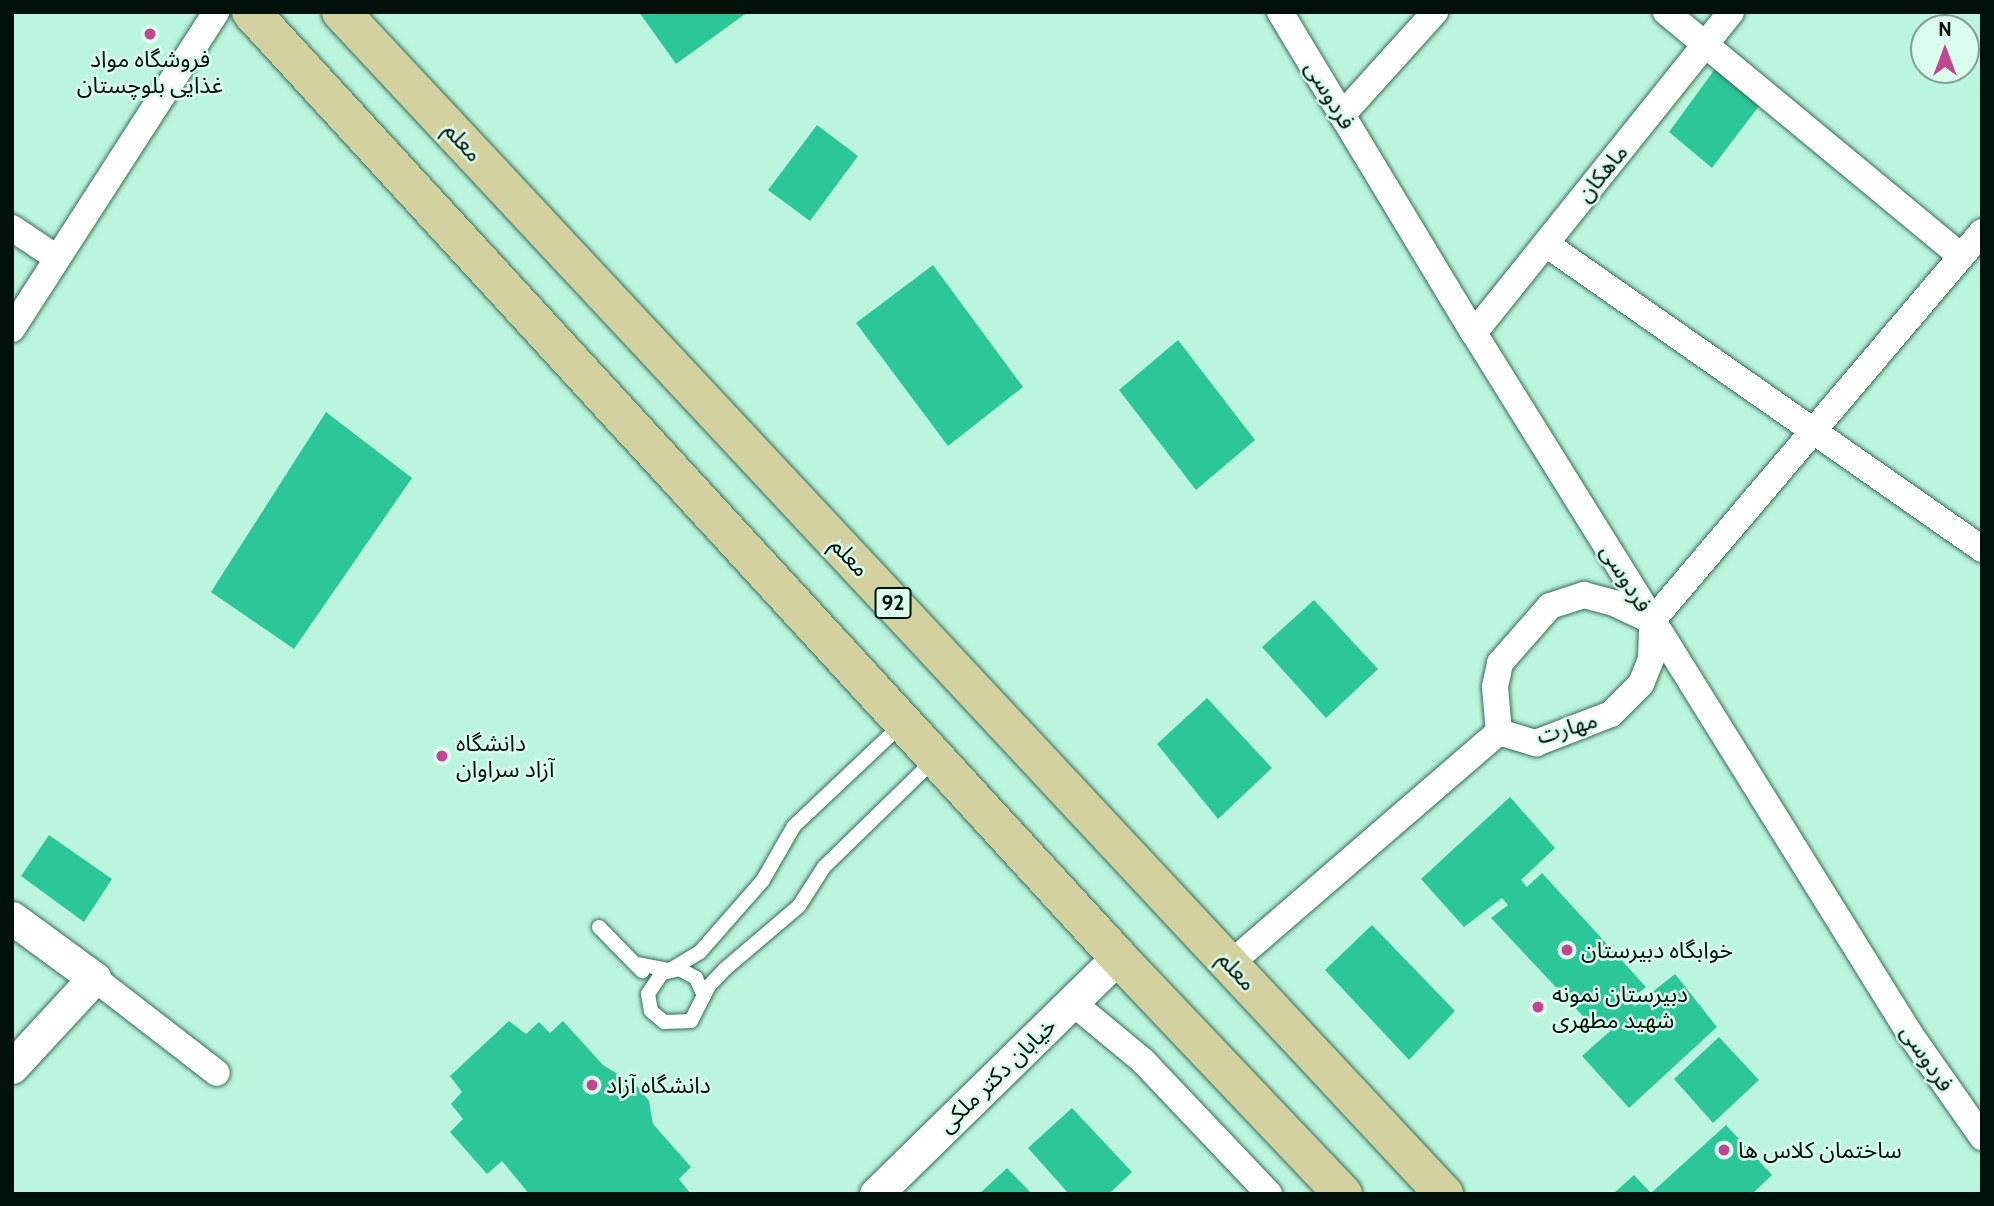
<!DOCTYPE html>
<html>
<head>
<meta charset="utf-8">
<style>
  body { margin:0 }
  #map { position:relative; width:1994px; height:1206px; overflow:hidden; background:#bbf5dd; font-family:Cabin,"Noto Sans Arabic",sans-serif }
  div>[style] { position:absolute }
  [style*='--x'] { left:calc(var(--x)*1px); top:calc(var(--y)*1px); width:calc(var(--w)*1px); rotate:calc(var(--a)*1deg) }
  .building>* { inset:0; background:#2cc799 }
  .roads { filter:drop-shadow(0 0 2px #366c58) drop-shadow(0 0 2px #366c58) }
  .service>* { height:14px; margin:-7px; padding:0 7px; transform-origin:7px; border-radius:7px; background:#fff }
  .minor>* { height:26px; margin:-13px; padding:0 13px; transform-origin:13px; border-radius:13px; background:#fff }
  .tertiary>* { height:33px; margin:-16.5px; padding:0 16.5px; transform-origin:16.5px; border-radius:16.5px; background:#fff }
  .primary>* { height:38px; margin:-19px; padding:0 19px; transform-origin:19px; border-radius:19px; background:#d3d1a0 }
  .dots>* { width:19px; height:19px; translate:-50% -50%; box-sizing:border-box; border:4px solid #dafced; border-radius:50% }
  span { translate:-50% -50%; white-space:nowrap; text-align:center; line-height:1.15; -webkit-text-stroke:5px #dafced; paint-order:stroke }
  .shield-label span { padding:2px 5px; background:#dafced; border:2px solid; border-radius:5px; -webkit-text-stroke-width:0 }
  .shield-label { font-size:21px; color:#001109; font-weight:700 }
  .poi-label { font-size:23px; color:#001109 }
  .left { translate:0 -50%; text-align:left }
  .street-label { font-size:23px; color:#001109 }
  .frame { position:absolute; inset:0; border:14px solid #001109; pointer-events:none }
  .north { position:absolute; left:1910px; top:14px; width:70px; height:70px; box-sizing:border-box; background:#dafced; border:2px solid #839e92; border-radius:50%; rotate:0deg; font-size:19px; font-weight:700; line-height:28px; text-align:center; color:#001109 }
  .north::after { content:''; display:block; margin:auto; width:24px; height:32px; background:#c34490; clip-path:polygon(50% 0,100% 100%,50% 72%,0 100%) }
</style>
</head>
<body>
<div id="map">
  <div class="building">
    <i style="clip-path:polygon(639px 12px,748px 12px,676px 64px)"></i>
    <i style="clip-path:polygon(1715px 69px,1759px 106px,1712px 168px,1669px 132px)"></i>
    <i style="clip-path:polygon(817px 125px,858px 156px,810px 221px,768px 190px)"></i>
    <i style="clip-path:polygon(933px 265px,1023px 387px,948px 446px,856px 323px)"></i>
    <i style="clip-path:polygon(1178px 340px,1255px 440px,1196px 490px,1119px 390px)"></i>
    <i style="clip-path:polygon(326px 412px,412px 478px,294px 649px,211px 592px)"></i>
    <i style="clip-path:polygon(1314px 600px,1378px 669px,1326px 718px,1262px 647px)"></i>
    <i style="clip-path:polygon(1207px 698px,1272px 768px,1218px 819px,1157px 744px)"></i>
    <i style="clip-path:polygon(1510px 797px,1555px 848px,1521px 880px,1527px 887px,1542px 873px,1646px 987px,1629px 1001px,1635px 1006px,1675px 974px,1717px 1027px,1629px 1108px,1582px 1056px,1618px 1024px,1613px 1018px,1596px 1030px,1491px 918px,1508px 905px,1502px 898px,1464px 927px,1421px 879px)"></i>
    <i style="clip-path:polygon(49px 835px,112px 879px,84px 922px,21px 876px)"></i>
    <i style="clip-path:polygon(1372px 925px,1455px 1011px,1409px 1060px,1325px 970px)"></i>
    <i style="clip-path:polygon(509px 1021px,526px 1034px,539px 1022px,550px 1033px,563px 1021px,603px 1065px,637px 1086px,649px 1101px,653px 1124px,691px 1167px,679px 1179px,691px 1194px,529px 1194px,502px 1161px,487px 1174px,450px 1132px,463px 1119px,451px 1104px,462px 1092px,450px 1076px)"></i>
    <i style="clip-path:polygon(1719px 1037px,1759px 1080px,1713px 1123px,1674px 1079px)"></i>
    <i style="clip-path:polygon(1072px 1108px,1132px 1172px,1109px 1194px,1069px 1194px,1028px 1148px)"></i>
    <i style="clip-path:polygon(1726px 1125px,1772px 1175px,1752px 1194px,1613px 1194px,1634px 1175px,1651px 1193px)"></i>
    <i style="clip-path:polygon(1007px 1168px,1032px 1194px,979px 1194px)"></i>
  </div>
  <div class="roads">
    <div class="service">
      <i style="--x:599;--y:927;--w:62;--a:45.7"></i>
      <i style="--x:638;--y:964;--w:33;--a:11"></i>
      <i style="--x:670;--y:970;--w:35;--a:-31"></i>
      <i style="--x:700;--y:952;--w:96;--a:-48.8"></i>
      <i style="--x:763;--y:880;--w:62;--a:-60.1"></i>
      <i style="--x:794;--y:826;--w:147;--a:-43.3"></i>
      <i style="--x:704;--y:996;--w:20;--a:-114"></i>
      <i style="--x:696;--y:978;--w:18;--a:-151"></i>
      <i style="--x:680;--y:969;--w:18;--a:167"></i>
      <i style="--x:662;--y:973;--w:25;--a:124"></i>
      <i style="--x:648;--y:994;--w:17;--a:80"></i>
      <i style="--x:651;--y:1011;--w:17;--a:40"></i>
      <i style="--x:664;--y:1022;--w:27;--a:-2"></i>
      <i style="--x:691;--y:1021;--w:39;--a:-63"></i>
      <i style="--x:709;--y:986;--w:23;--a:-47"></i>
      <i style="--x:725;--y:969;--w:97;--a:-40.4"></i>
      <i style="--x:799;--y:906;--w:46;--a:-57.3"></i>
      <i style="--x:824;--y:867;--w:153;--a:-44.2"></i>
    </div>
    <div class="minor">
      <i style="--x:1280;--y:12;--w:375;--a:58.9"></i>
      <i style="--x:1474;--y:333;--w:826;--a:58.12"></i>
      <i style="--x:1910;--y:1034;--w:126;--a:55"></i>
      <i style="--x:1666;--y:12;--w:383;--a:39.6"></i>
      <i style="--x:1342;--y:115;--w:139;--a:-47.9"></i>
      <i style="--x:12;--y:228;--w:54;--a:33.7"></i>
      <i style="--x:1546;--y:244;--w:532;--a:34.97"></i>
      <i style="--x:12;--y:329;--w:377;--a:-57.2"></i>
      <i style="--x:1474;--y:333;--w:411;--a:-51.3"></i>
      <i style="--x:1652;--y:621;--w:510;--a:-49.69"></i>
      <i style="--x:1499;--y:732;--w:45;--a:-95.1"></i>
      <i style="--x:1495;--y:687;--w:25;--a:-78"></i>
      <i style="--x:1500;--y:663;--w:76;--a:-48.7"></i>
      <i style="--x:1550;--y:606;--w:36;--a:-18"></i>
      <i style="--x:1584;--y:595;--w:31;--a:15"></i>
      <i style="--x:1614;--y:603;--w:42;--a:25.3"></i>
      <i style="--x:1499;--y:732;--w:39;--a:17"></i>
      <i style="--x:1536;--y:743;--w:80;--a:-21.1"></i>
      <i style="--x:1611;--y:714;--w:42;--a:-45"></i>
      <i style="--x:1641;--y:684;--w:27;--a:-68"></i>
      <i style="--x:1651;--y:659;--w:38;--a:-88"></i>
      <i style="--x:1230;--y:964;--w:355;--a:-40.8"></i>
      <i style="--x:94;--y:978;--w:155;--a:37.7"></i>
      <i style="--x:1072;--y:1002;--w:92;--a:39.7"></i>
      <i style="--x:1143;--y:1061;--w:183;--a:46.5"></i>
    </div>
    <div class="tertiary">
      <i style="--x:12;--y:918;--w:102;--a:36.2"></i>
      <i style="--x:94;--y:978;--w:121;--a:132.7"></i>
      <i style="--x:876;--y:1194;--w:339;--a:-44.4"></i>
    </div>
    <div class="primary">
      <i style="--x:251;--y:12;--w:1282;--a:47.46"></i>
      <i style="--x:1118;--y:957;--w:327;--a:46.5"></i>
      <i style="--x:341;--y:12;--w:1617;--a:46.98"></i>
    </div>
  </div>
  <div class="dots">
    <i style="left:150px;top:34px;background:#c34490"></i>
    <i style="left:442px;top:756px;background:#c34490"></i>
    <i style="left:1567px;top:950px;background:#c34490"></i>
    <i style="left:1538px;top:1007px;background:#c34490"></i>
    <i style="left:592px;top:1085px;background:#c34490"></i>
    <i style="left:1724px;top:1150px;background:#c34490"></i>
  </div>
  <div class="shield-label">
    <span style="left:893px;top:603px">92</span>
  </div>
  <div class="poi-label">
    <span style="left:150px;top:72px">فروشگاه مواد<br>غذایی بلوچستان</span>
    <span class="left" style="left:456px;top:756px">دانشگاه<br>آزاد سراوان</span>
    <span class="left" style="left:1581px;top:950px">خوابگاه دبیرستان</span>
    <span class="left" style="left:1552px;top:1007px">دبیرستان نمونه<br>شهید مطهری</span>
    <span class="left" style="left:606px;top:1085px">دانشگاه آزاد</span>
    <span class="left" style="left:1738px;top:1150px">ساختمان کلاس ها</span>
  </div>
  <div class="street-label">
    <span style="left:1330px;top:95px;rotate:59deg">فردوسی</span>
    <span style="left:463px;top:142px;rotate:47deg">معلم</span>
    <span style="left:1602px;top:173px;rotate:-51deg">ماهکان</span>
    <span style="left:850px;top:557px;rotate:47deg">معلم</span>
    <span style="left:1626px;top:578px;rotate:58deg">فردوسی</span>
    <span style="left:1567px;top:728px;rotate:-17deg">مهارت</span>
    <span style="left:1237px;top:971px;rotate:47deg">معلم</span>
    <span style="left:1927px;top:1058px;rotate:56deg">فردوسی</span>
    <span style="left:997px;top:1075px;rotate:-44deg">خیابان دکتر ملکی</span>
  </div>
  <div class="frame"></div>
  <div class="north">N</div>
</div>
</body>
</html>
